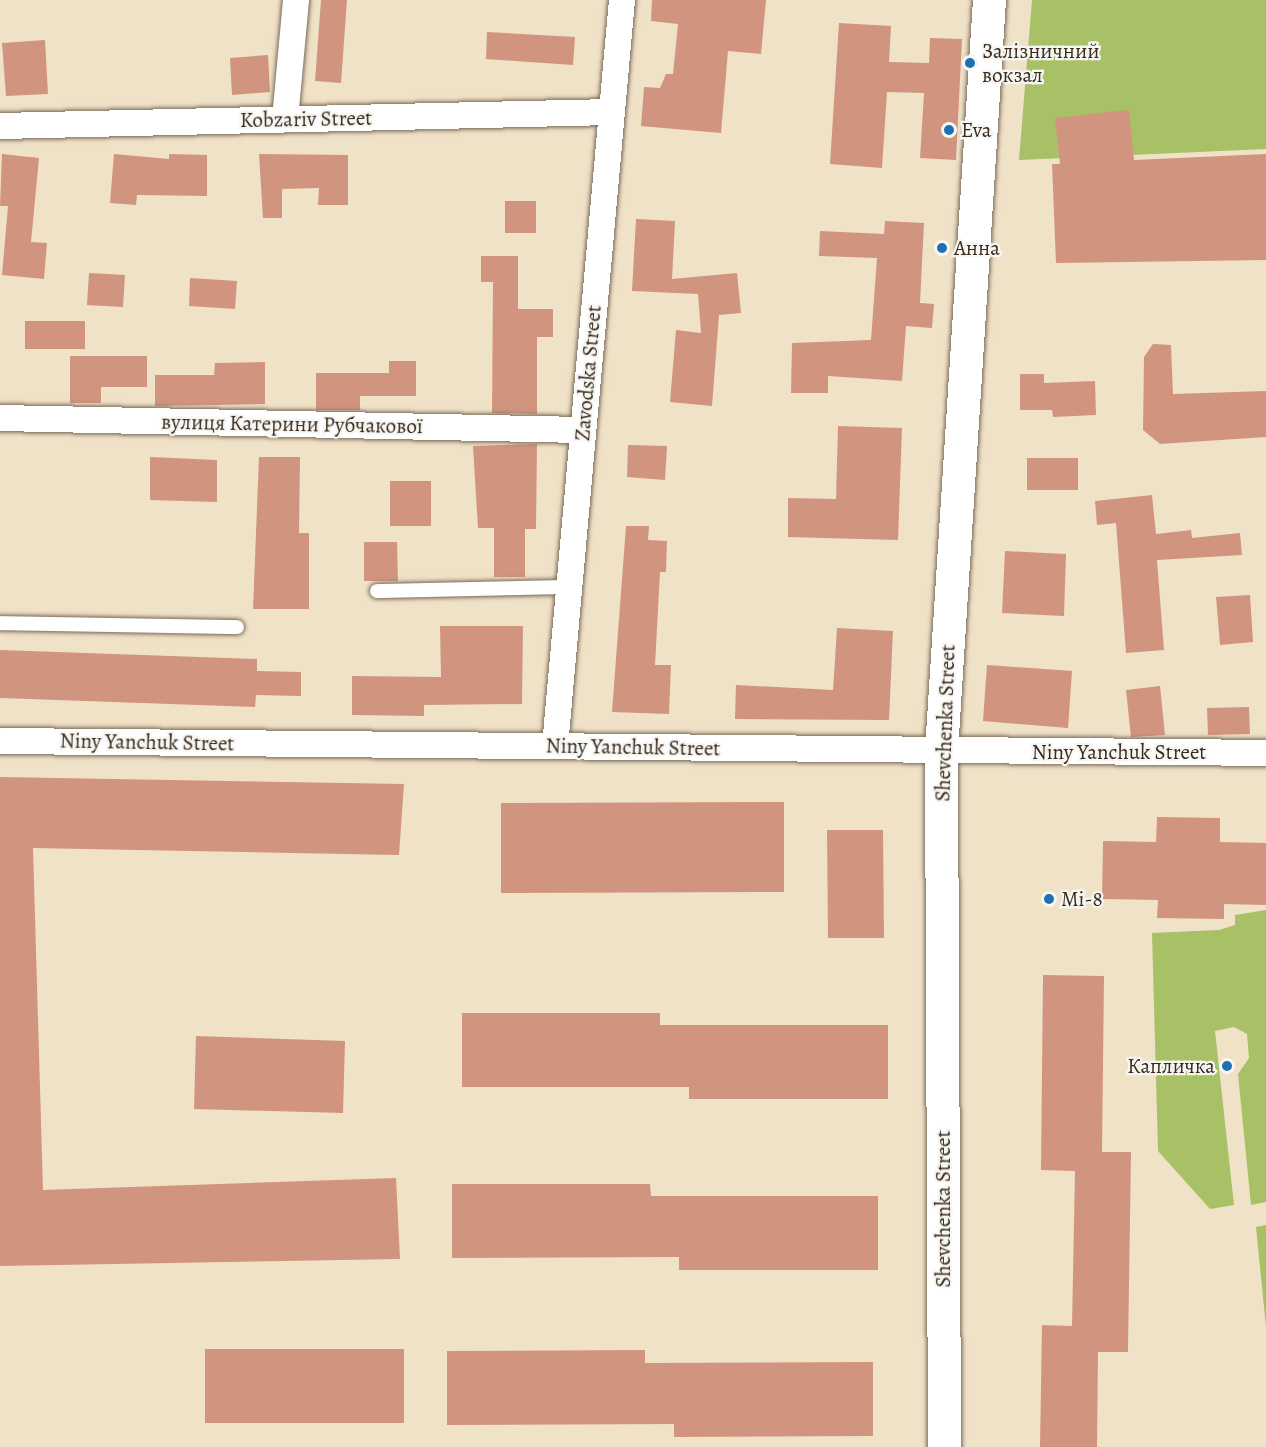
<!DOCTYPE html>
<html>
<head>
<meta charset="utf-8">
<style>
  body { margin:0 }
  #map { position:relative; width:1266px; height:1447px; overflow:hidden; background:#f0e2c7; font-family:Alegreya,serif }
  div>[style] { position:absolute }
  [style*='--x'] { left:calc(var(--x)*1px); top:calc(var(--y)*1px); width:calc(var(--w)*1px); rotate:calc(var(--a)*1deg) }
  .green>* { inset:0; background:#a8c066 }
  .building>* { inset:0; background:#d1947e }
  .roads { filter:drop-shadow(0 0 2px #7a6a59) drop-shadow(0 0 2px #7a6a59) }
  .lane>* { height:14px; margin:-7px; padding:0 7px; transform-origin:7px; border-radius:7px; background:#fff }
  .street>* { height:26px; margin:-13px; padding:0 13px; transform-origin:13px; border-radius:13px; background:#fff }
  .secondary>* { height:33px; margin:-16.5px; padding:0 16.5px; transform-origin:16.5px; border-radius:16.5px; background:#fff }
  .dots>* { width:16px; height:16px; translate:-50% -50%; box-sizing:border-box; border:3px solid #f6f6f2; border-radius:50% }
  span { translate:-50% -50%; white-space:nowrap; text-align:center; line-height:1.15; -webkit-text-stroke:4.5px #f6f6f2; paint-order:stroke }
  .poi-label { font-size:21px; color:#3b2a1e }
  .left { translate:0 -50%; text-align:left }
  .right { translate:-100% -50%; text-align:right }
  .street-label { font-size:21px; color:#3b2a1e }
</style>
</head>
<body>
<div id="map">
  <div class="green">
    <i style="clip-path:polygon(1032px 0,1266px 0,1266px 149px,1019px 160px)"></i>
    <i style="clip-path:polygon(1266px 910px,1266px 1202px,1251px 1205px,1238px 1074px,1249px 1058px,1247px 1034px,1234px 1027px,1215px 1031px,1234px 1205px,1210px 1209px,1158px 1151px,1152px 933px,1219px 930px,1235px 925px,1235px 915px)"></i>
    <i style="clip-path:polygon(1266px 1225px,1266px 1327px,1256px 1227px)"></i>
  </div>
  <div class="building">
    <i style="clip-path:polygon(321px 0,347px 0,341px 83px,315px 81px)"></i>
    <i style="clip-path:polygon(652px 0,766px 0,761px 54px,728px 51px,721px 133px,641px 126px,644px 87px,660px 88px,666px 74px,673px 74px,678px 24px,651px 21px)"></i>
    <i style="clip-path:polygon(839px 23px,891px 26px,889px 62px,929px 63px,930px 38px,962px 39px,956px 160px,920px 158px,924px 93px,887px 92px,882px 168px,830px 164px)"></i>
    <i style="clip-path:polygon(487px 32px,575px 37px,573px 65px,486px 59px)"></i>
    <i style="clip-path:polygon(45px 40px,48px 94px,6px 96px,2px 43px)"></i>
    <i style="clip-path:polygon(268px 55px,270px 92px,232px 95px,230px 58px)"></i>
    <i style="clip-path:polygon(1129px 110px,1134px 160px,1266px 154px,1266px 260px,1056px 263px,1052px 164px,1060px 164px,1055px 118px)"></i>
    <i style="clip-path:polygon(2px 154px,39px 158px,31px 242px,47px 243px,44px 279px,2px 275px,8px 206px,0 206px)"></i>
    <i style="clip-path:polygon(114px 154px,169px 159px,169px 154px,207px 155px,207px 196px,137px 195px,136px 205px,110px 203px)"></i>
    <i style="clip-path:polygon(259px 154px,348px 155px,348px 205px,318px 205px,319px 188px,282px 189px,282px 218px,263px 218px)"></i>
    <i style="clip-path:polygon(505px 201px,536px 201px,536px 233px,505px 233px)"></i>
    <i style="clip-path:polygon(636px 219px,675px 221px,672px 279px,737px 273px,741px 313px,719px 315px,712px 406px,670px 402px,676px 330px,701px 333px,698px 294px,632px 291px)"></i>
    <i style="clip-path:polygon(885px 221px,924px 223px,920px 303px,934px 304px,932px 328px,906px 326px,902px 381px,828px 376px,828px 393px,791px 393px,792px 343px,871px 340px,877px 258px,819px 256px,820px 231px,884px 234px)"></i>
    <i style="clip-path:polygon(481px 256px,518px 256px,518px 309px,553px 309px,553px 337px,537px 337px,537px 414px,492px 413px,493px 282px,481px 282px)"></i>
    <i style="clip-path:polygon(89px 273px,125px 275px,123px 307px,87px 305px)"></i>
    <i style="clip-path:polygon(190px 278px,237px 281px,235px 309px,189px 306px)"></i>
    <i style="clip-path:polygon(25px 321px,85px 321px,85px 349px,25px 349px)"></i>
    <i style="clip-path:polygon(1153px 344px,1171px 345px,1173px 394px,1266px 391px,1266px 437px,1160px 444px,1143px 430px,1144px 357px)"></i>
    <i style="clip-path:polygon(70px 356px,147px 356px,147px 387px,101px 387px,101px 403px,70px 403px)"></i>
    <i style="clip-path:polygon(389px 361px,416px 361px,416px 396px,360px 396px,360px 410px,316px 410px,316px 373px,389px 373px)"></i>
    <i style="clip-path:polygon(265px 362px,265px 404px,155px 406px,155px 375px,214px 375px,215px 363px)"></i>
    <i style="clip-path:polygon(1020px 374px,1044px 374px,1044px 383px,1095px 381px,1096px 415px,1053px 417px,1052px 410px,1020px 410px)"></i>
    <i style="clip-path:polygon(838px 426px,902px 428px,898px 540px,788px 537px,788px 498px,836px 499px)"></i>
    <i style="clip-path:polygon(537px 444px,536px 529px,525px 529px,525px 577px,494px 577px,494px 528px,478px 528px,473px 446px)"></i>
    <i style="clip-path:polygon(628px 445px,667px 446px,665px 480px,627px 477px)"></i>
    <i style="clip-path:polygon(150px 457px,217px 460px,217px 502px,150px 500px)"></i>
    <i style="clip-path:polygon(259px 457px,300px 457px,299px 533px,309px 533px,309px 609px,253px 609px)"></i>
    <i style="clip-path:polygon(1027px 458px,1078px 458px,1078px 490px,1027px 490px)"></i>
    <i style="clip-path:polygon(390px 481px,431px 481px,431px 526px,390px 526px)"></i>
    <i style="clip-path:polygon(1152px 495px,1156px 534px,1191px 530px,1192px 538px,1240px 533px,1242px 555px,1157px 560px,1164px 650px,1126px 653px,1116px 523px,1097px 525px,1095px 501px)"></i>
    <i style="clip-path:polygon(626px 526px,649px 526px,648px 540px,667px 541px,666px 572px,660px 572px,655px 665px,671px 665px,669px 714px,612px 712px)"></i>
    <i style="clip-path:polygon(364px 542px,397px 542px,398px 581px,364px 581px)"></i>
    <i style="clip-path:polygon(1005px 551px,1066px 554px,1064px 616px,1002px 613px)"></i>
    <i style="clip-path:polygon(1250px 595px,1253px 642px,1220px 645px,1216px 597px)"></i>
    <i style="clip-path:polygon(440px 626px,523px 626px,522px 704px,424px 705px,424px 716px,352px 715px,352px 676px,441px 677px)"></i>
    <i style="clip-path:polygon(837px 628px,893px 631px,889px 720px,735px 719px,736px 685px,833px 690px)"></i>
    <i style="clip-path:polygon(0 650px,257px 659px,257px 671px,301px 672px,301px 696px,256px 695px,255px 707px,0 698px)"></i>
    <i style="clip-path:polygon(987px 665px,1072px 671px,1068px 728px,983px 721px)"></i>
    <i style="clip-path:polygon(1160px 686px,1165px 735px,1131px 737px,1126px 690px)"></i>
    <i style="clip-path:polygon(1249px 707px,1250px 734px,1208px 735px,1207px 708px)"></i>
    <i style="clip-path:polygon(0 777px,404px 784px,399px 855px,33px 848px,43px 1190px,396px 1178px,400px 1259px,0 1266px)"></i>
    <i style="clip-path:polygon(784px 802px,784px 892px,501px 893px,501px 803px)"></i>
    <i style="clip-path:polygon(1157px 817px,1220px 818px,1220px 842px,1266px 843px,1266px 905px,1224px 904px,1224px 919px,1157px 918px,1158px 900px,1102px 899px,1103px 841px,1156px 842px)"></i>
    <i style="clip-path:polygon(827px 830px,883px 830px,884px 938px,828px 938px)"></i>
    <i style="clip-path:polygon(1043px 975px,1104px 976px,1102px 1152px,1131px 1152px,1128px 1352px,1098px 1352px,1097px 1447px,1040px 1447px,1042px 1325px,1072px 1326px,1075px 1171px,1041px 1170px)"></i>
    <i style="clip-path:polygon(462px 1013px,660px 1013px,660px 1025px,888px 1025px,888px 1099px,689px 1099px,689px 1087px,462px 1087px)"></i>
    <i style="clip-path:polygon(196px 1036px,345px 1041px,343px 1113px,194px 1109px)"></i>
    <i style="clip-path:polygon(452px 1184px,650px 1184px,651px 1196px,878px 1196px,878px 1270px,679px 1270px,679px 1257px,452px 1258px)"></i>
    <i style="clip-path:polygon(205px 1349px,404px 1349px,404px 1423px,205px 1423px)"></i>
    <i style="clip-path:polygon(645px 1350px,645px 1363px,873px 1362px,873px 1436px,674px 1437px,674px 1424px,447px 1425px,447px 1351px)"></i>
  </div>
  <div class="roads">
    <div class="lane">
      <i style="--x:377;--y:591;--w:192;--a:-1.2"></i>
      <i style="--x:0;--y:623;--w:237;--a:1"></i>
    </div>
    <div class="street">
      <i style="--x:285;--y:119;--w:120;--a:-84.7"></i>
      <i style="--x:0;--y:126;--w:612;--a:-1.31"></i>
      <i style="--x:0;--y:418;--w:583;--a:1.18"></i>
      <i style="--x:0;--y:741;--w:1266;--a:0.54"></i>
      <i style="--x:555;--y:746;--w:749;--a:-84.87"></i>
    </div>
    <div class="secondary">
      <i style="--x:944;--y:1447;--w:697;--a:-90.25"></i>
      <i style="--x:941;--y:750;--w:752;--a:-86.34"></i>
    </div>
  </div>
  <div class="dots">
    <i style="left:970px;top:63px;background:#1f6fb2"></i>
    <i style="left:949px;top:130px;background:#1f6fb2"></i>
    <i style="left:942px;top:248px;background:#1f6fb2"></i>
    <i style="left:1049px;top:899px;background:#1f6fb2"></i>
    <i style="left:1227px;top:1066px;background:#1f6fb2"></i>
  </div>
  <div class="poi-label">
    <span class="left" style="left:982px;top:63px">Залізничний<br>вокзал</span>
    <span class="left" style="left:961px;top:130px">Eva</span>
    <span class="left" style="left:954px;top:248px">Анна</span>
    <span class="left" style="left:1061px;top:899px">Mi-8</span>
    <span class="right" style="left:1215px;top:1066px">Капличка</span>
  </div>
  <div class="street-label">
    <span style="left:306px;top:119px;rotate:-1deg">Kobzariv Street</span>
    <span style="left:588px;top:373px;rotate:-85deg">Zavodska Street</span>
    <span style="left:292px;top:424px;rotate:1deg">вулиця Катерини Рубчакової</span>
    <span style="left:945px;top:723px;rotate:-88deg">Shevchenka Street</span>
    <span style="left:147px;top:742px;rotate:1deg">Niny Yanchuk Street</span>
    <span style="left:633px;top:747px;rotate:1deg">Niny Yanchuk Street</span>
    <span style="left:1119px;top:752px">Niny Yanchuk Street</span>
    <span style="left:943px;top:1209px;rotate:-90deg">Shevchenka Street</span>
  </div>
</div>
</body>
</html>
